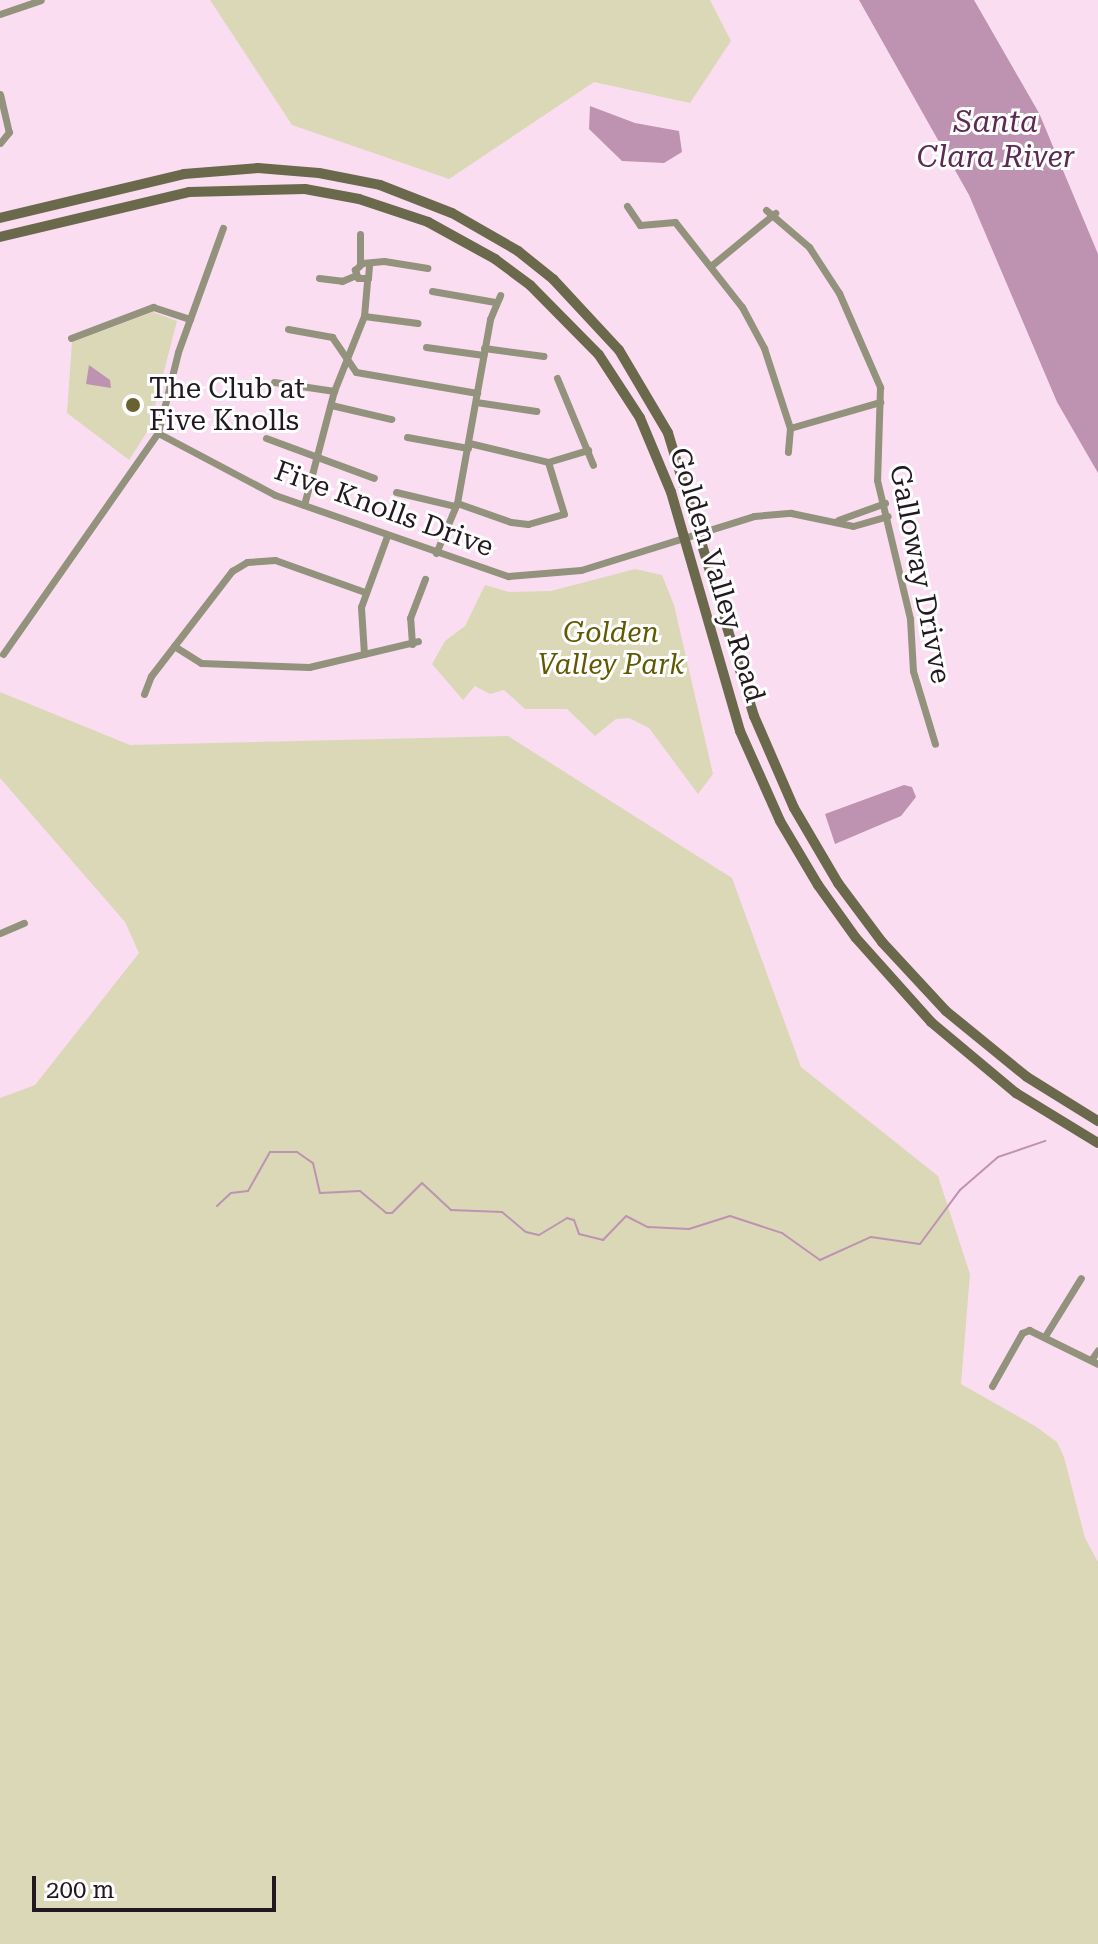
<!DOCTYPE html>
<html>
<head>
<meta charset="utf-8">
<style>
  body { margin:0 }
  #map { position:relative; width:1098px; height:1944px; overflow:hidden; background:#fbddf2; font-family:"Roboto Serif",serif }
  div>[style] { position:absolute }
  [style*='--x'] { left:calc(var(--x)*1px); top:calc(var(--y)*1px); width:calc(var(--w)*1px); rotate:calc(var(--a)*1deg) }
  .green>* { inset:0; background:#dad8b7 }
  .water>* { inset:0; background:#be93b2 }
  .stream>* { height:2px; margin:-1px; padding:0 1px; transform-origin:1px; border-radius:1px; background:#be93b2 }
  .minor>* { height:7px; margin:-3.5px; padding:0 3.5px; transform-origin:3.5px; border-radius:3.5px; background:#93927d }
  .secondary>* { height:10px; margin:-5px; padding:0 5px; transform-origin:5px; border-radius:5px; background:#6b694b }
  .dots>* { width:22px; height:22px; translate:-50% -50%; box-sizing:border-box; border:4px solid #fff; border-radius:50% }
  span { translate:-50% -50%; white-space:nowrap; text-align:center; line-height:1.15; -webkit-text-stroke:6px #fff; paint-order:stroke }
  .poi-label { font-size:28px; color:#22181f }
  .left { translate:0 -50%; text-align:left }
  .street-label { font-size:28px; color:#22181f }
  .park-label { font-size:28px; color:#615902; font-style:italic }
  .water-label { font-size:30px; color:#5e2952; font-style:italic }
  .scale { position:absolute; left:32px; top:1876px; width:244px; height:36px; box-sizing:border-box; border:4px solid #22181f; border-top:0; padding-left:10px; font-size:24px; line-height:28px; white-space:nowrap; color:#22181f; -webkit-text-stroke:6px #fff; paint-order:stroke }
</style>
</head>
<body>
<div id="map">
  <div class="green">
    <i style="clip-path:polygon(210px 0,710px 0,731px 41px,690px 103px,594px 82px,449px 179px,292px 125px)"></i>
    <i style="clip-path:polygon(153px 312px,177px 321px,149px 429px,129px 460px,67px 413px,72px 342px)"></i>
    <i style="clip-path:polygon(635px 569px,662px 575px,674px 605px,713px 774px,698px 794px,649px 728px,629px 718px,616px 719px,595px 736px,567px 709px,525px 709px,504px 690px,490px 694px,475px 686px,463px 700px,432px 664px,445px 641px,465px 626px,485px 585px,509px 592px,551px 591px)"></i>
    <i style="clip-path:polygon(0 692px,130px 745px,508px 736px,732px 878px,801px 1067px,938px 1176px,970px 1274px,961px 1384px,1035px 1426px,1057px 1442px,1064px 1457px,1085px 1538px,1098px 1562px,1098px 1944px,0 1944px,0 1098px,35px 1085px,139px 953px,125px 922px,0 778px)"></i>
  </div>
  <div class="water">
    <i style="clip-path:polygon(859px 0,974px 0,1039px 113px,1098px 254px,1098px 473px,1057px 402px,969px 195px)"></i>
    <i style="clip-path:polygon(590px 106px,635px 123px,679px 131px,682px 152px,664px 163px,622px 161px,589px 129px)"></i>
    <i style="clip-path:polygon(89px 365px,110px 380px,111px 388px,86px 384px)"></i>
    <i style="clip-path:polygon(904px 785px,912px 787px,916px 797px,901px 816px,835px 844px,825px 814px)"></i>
  </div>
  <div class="stream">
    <i style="--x:217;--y:1206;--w:19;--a:-43"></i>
    <i style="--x:231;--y:1193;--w:17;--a:-7"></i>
    <i style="--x:248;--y:1191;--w:45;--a:-60.6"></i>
    <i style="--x:270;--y:1152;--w:27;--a:0"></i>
    <i style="--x:297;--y:1152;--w:19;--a:35"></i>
    <i style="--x:313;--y:1163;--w:31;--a:77"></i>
    <i style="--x:320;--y:1193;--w:40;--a:-2.9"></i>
    <i style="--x:360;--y:1191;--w:34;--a:40"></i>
    <i style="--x:386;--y:1213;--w:6;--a:0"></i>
    <i style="--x:392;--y:1213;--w:42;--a:-45"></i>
    <i style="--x:422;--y:1183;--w:40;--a:43"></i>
    <i style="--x:451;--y:1210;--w:51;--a:2.2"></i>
    <i style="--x:502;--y:1212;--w:31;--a:40"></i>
    <i style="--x:526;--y:1232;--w:13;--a:13"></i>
    <i style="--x:539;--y:1235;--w:33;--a:-31"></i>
    <i style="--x:567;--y:1218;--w:7;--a:16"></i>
    <i style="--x:574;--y:1220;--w:15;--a:70"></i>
    <i style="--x:579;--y:1234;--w:25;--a:14"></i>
    <i style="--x:603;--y:1240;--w:33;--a:-46"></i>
    <i style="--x:626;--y:1216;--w:25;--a:27"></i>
    <i style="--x:648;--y:1227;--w:41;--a:2.8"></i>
    <i style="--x:689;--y:1229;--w:43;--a:-17.6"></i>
    <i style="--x:730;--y:1216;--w:55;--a:18.1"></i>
    <i style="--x:782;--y:1233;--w:47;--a:35.4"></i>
    <i style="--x:820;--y:1260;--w:56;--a:-24.3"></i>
    <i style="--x:871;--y:1237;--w:49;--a:8.1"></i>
    <i style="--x:920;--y:1244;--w:67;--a:-53.5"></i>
    <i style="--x:960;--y:1190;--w:50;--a:-41"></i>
    <i style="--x:998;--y:1157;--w:50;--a:-18.8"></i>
  </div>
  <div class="minor">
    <i style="--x:0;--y:14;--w:43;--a:-18.9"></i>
    <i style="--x:0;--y:94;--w:39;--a:77"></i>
    <i style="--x:9;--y:132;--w:14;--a:129"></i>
    <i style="--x:627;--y:206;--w:23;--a:56"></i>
    <i style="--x:640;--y:225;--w:35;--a:-5"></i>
    <i style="--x:675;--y:222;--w:108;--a:51.8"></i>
    <i style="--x:742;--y:307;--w:47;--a:61.8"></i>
    <i style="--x:764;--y:348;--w:84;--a:72"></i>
    <i style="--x:790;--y:428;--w:24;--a:95"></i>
    <i style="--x:766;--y:210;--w:57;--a:40.7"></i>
    <i style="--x:809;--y:247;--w:55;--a:56.9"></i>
    <i style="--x:839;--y:293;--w:103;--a:66.4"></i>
    <i style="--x:880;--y:387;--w:93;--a:91.8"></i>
    <i style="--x:877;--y:480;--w:143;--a:76.6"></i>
    <i style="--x:910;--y:619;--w:52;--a:86.7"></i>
    <i style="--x:913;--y:671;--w:76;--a:73.2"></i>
    <i style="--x:360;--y:234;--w:30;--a:90"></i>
    <i style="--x:712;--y:265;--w:82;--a:-39.5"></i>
    <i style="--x:369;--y:266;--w:12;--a:95"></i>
    <i style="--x:368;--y:278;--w:10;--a:180"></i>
    <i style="--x:358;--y:278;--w:9;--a:-111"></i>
    <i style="--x:355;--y:270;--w:10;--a:-45"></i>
    <i style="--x:362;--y:263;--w:22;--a:-5"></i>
    <i style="--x:384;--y:261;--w:44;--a:9.2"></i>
    <i style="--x:319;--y:278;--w:23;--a:7"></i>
    <i style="--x:342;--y:281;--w:15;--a:-23"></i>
    <i style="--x:432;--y:291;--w:64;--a:9.9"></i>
    <i style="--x:364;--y:316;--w:54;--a:7.4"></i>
    <i style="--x:288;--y:329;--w:45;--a:10.3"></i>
    <i style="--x:332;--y:337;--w:42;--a:55.6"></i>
    <i style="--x:356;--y:372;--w:123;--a:9.8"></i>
    <i style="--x:71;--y:338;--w:88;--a:-20.7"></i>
    <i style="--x:153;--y:307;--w:39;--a:18"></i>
    <i style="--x:426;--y:347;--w:58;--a:8"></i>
    <i style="--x:484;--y:348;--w:60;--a:7.7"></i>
    <i style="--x:557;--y:378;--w:94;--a:67.5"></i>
    <i style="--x:274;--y:382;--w:61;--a:8.5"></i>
    <i style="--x:476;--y:402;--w:61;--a:8.5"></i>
    <i style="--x:331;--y:405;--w:62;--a:13.1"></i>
    <i style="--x:790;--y:428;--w:94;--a:-16.1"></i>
    <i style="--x:158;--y:433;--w:132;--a:27.9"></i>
    <i style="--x:275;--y:495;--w:247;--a:19.2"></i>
    <i style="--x:508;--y:576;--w:73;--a:-4.7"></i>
    <i style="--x:581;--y:570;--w:181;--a:-17.3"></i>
    <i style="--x:754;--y:516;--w:37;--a:-5"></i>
    <i style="--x:791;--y:513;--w:63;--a:11.8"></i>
    <i style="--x:853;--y:526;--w:36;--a:-16"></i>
    <i style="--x:407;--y:437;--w:62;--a:10.2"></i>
    <i style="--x:266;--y:438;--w:115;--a:20.3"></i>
    <i style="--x:469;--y:443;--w:81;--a:13.5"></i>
    <i style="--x:548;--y:462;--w:42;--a:-16.7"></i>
    <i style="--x:396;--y:492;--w:61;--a:13.3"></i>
    <i style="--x:457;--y:503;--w:57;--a:19.4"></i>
    <i style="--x:511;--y:522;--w:17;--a:7"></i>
    <i style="--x:528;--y:524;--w:37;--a:-16"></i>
    <i style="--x:564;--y:514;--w:54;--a:-107.1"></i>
    <i style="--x:304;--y:505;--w:118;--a:-75.3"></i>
    <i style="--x:334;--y:391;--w:81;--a:-68.2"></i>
    <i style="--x:364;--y:316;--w:38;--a:-85"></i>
    <i style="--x:838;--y:520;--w:50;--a:-19.9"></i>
    <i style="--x:436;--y:553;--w:54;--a:-67.2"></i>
    <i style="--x:457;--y:503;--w:187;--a:-79.8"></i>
    <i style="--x:490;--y:319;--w:26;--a:-67"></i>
    <i style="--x:412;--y:644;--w:26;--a:-94"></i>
    <i style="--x:410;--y:618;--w:42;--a:-69"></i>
    <i style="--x:174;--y:646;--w:32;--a:32"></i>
    <i style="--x:201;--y:663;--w:108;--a:2.1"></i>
    <i style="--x:309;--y:667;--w:112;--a:-13.4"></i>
    <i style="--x:3;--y:654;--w:270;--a:-55"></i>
    <i style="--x:158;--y:433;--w:83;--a:-76.1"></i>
    <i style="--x:178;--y:352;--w:132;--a:-70.1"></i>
    <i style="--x:364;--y:654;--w:47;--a:-93.7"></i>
    <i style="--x:361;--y:607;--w:76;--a:-69.9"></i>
    <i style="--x:144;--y:694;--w:19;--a:-69"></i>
    <i style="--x:151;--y:676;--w:133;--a:-52.4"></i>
    <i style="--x:232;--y:571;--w:17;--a:-31"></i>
    <i style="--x:247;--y:562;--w:28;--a:-4"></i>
    <i style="--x:275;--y:560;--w:96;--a:19.6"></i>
    <i style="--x:0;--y:933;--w:26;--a:-23"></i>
    <i style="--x:1045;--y:1336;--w:68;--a:-58.2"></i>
    <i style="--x:1091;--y:1360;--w:12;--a:-55"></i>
    <i style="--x:992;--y:1386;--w:61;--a:-60.5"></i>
    <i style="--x:1022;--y:1333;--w:8;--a:-23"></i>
    <i style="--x:1029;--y:1330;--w:77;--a:26.2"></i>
  </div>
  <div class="secondary">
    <i style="--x:0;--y:218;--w:189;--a:-13.4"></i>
    <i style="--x:184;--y:174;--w:74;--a:-4.6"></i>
    <i style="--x:258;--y:168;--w:61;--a:4.7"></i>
    <i style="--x:319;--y:173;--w:62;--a:11.1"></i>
    <i style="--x:380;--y:185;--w:77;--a:21.3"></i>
    <i style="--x:452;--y:213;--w:76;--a:29.9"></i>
    <i style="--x:518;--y:251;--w:45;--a:38.7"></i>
    <i style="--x:553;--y:279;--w:97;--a:47.1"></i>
    <i style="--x:619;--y:350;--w:96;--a:59.4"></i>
    <i style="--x:668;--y:433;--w:296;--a:73.1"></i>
    <i style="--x:754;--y:716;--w:100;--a:66.5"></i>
    <i style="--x:794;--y:808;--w:87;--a:59.6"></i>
    <i style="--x:838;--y:883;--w:74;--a:53.3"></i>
    <i style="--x:882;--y:942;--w:94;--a:47.2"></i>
    <i style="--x:946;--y:1011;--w:104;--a:39.2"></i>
    <i style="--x:1027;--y:1077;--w:84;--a:31.8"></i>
    <i style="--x:0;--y:237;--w:194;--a:-13.4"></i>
    <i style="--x:189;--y:192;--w:116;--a:-1.5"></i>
    <i style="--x:305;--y:189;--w:55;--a:10.5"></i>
    <i style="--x:359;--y:199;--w:73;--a:18.4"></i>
    <i style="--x:428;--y:222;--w:77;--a:28.9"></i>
    <i style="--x:495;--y:259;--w:44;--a:36.6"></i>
    <i style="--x:530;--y:285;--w:98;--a:45.4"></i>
    <i style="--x:599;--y:355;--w:75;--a:56.9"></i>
    <i style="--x:640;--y:418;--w:80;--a:67.3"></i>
    <i style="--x:671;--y:492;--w:249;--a:73.9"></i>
    <i style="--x:740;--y:731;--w:98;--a:66"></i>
    <i style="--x:780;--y:821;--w:74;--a:59.3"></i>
    <i style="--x:818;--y:885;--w:65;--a:54.4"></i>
    <i style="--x:856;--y:938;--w:113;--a:48.2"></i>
    <i style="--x:931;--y:1022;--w:111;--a:39.9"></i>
    <i style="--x:1016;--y:1093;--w:96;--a:31.4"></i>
  </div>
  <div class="dots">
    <i style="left:133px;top:405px;background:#67622f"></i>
  </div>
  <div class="poi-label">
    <span class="left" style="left:149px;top:405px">The Club at<br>Five Knolls</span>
  </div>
  <div class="street-label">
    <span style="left:384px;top:509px;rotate:20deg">Five Knolls Drive</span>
    <span style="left:920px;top:574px;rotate:79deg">Galloway Drivve</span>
    <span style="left:717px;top:575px;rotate:73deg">Golden Valley Road</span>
  </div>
  <div class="park-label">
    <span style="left:611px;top:649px">Golden<br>Valley Park</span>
  </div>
  <div class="water-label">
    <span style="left:996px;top:139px">Santa<br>Clara River</span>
  </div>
  <div class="scale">200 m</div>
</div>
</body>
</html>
